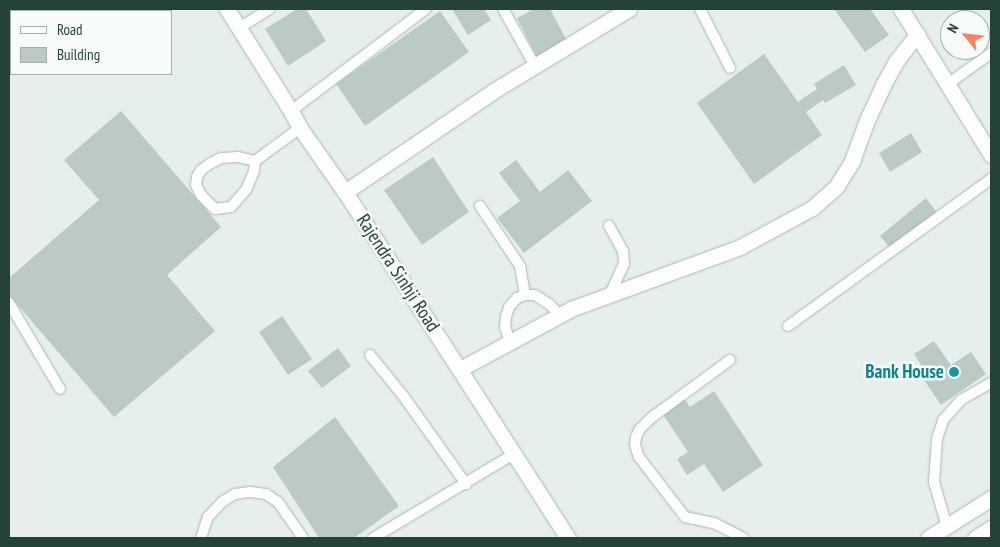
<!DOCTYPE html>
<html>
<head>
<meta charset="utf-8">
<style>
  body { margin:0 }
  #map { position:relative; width:1000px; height:547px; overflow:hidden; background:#e6efeb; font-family:"PT Sans Narrow",sans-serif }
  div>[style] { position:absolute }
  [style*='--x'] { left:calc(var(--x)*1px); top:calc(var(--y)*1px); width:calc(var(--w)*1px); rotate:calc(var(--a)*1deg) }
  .building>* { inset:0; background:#bbcac4 }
  .roads { filter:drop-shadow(0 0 1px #a8b8b2) drop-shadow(0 0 1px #a8b8b2) }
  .lane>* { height:10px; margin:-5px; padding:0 5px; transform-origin:5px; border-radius:5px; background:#fff }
  .street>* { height:15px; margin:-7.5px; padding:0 7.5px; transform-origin:7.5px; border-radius:7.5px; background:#fff }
  .secondary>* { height:15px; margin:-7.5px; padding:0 7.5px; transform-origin:7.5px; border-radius:7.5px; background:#fff }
  .dots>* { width:14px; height:14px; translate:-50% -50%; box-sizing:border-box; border:2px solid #f7fbf9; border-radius:50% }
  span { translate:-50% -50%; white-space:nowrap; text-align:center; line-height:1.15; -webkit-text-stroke:5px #f7fbf9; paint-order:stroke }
  .street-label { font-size:19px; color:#24423a }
  .culture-label { font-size:19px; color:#0d838f; font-weight:700 }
  .right { translate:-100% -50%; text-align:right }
  .frame { position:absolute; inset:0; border:10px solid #24423a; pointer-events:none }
  .legend { position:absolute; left:10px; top:10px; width:162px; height:65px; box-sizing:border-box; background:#f7fbf9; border:1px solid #a3b1ad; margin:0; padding:6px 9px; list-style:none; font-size:15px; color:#24423a }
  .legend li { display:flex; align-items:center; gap:10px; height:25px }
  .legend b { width:25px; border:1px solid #a3b1ad }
  .north { position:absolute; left:940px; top:10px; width:50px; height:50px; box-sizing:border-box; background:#f7fbf9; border:1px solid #a3b1ad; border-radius:50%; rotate:299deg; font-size:14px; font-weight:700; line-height:20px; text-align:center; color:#24423a }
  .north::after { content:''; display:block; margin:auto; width:18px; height:22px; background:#f4845f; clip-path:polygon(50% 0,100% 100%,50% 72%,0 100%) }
</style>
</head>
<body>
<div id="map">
  <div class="building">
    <i style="clip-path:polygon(297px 9px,306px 9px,326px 41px,288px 66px,265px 29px)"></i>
    <i style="clip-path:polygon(452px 9px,484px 9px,491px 20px,468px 35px)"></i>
    <i style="clip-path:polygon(534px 9px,550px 9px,568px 43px,538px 59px,517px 18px)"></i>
    <i style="clip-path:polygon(834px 9px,870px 9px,889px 35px,865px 52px)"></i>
    <i style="clip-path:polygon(440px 11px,469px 52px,365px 126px,336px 84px)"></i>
    <i style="clip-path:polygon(764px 54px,798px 102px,817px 89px,814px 84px,844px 65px,856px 85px,825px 103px,823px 100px,806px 112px,822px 135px,754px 184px,697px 103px)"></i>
    <i style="clip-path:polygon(121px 111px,221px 227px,167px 275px,215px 331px,114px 417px,9px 295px,9px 278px,99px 200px,64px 160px)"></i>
    <i style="clip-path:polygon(911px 133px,922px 152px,890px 172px,879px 153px)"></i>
    <i style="clip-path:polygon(433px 157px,469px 212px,422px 245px,384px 190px)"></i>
    <i style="clip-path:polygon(516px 160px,540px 192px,568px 170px,592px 201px,524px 253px,497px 218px,520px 201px,499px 173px)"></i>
    <i style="clip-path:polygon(926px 198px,937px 213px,892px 250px,880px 236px)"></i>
    <i style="clip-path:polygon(282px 316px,312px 359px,288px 375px,259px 332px)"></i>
    <i style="clip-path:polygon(934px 341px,951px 365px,971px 352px,986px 374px,941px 405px,920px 374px,925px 371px,914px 354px)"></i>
    <i style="clip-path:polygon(338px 348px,351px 366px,322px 388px,308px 371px)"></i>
    <i style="clip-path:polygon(714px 391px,763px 465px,723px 492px,704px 464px,687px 475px,677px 459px,688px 452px,662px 413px,684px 398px,690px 407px)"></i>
    <i style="clip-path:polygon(335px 417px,399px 506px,354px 538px,319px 538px,273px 467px)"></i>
  </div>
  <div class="roads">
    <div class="lane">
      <i style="--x:503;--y:9;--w:65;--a:60.7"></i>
      <i style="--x:700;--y:9;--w:66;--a:63"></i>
      <i style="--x:239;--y:28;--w:36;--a:-32"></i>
      <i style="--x:948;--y:84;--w:53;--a:-35.8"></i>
      <i style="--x:291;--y:111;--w:169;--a:-37.1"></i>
      <i style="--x:255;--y:161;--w:18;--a:-167"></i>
      <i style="--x:237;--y:157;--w:16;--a:176"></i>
      <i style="--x:221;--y:158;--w:11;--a:153"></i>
      <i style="--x:211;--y:163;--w:12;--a:145"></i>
      <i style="--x:201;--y:170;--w:8;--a:120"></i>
      <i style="--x:197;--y:177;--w:8;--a:97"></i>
      <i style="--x:196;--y:185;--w:11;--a:63"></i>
      <i style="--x:201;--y:195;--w:20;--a:45"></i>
      <i style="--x:215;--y:209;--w:16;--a:-7"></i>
      <i style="--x:231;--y:207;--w:23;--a:-49"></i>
      <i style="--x:246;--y:190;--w:21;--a:-67"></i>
      <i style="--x:254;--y:171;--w:10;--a:-84"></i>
      <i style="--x:255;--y:161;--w:56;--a:-36.3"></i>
      <i style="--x:480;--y:206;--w:72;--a:56.3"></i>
      <i style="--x:520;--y:266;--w:29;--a:80"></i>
      <i style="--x:609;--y:296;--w:35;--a:-65"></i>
      <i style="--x:624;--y:264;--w:13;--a:-94"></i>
      <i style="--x:623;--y:251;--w:29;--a:-119"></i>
      <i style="--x:9;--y:303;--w:100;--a:59.3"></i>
      <i style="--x:788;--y:326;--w:251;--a:-35.9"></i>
      <i style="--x:510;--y:342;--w:16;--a:-108"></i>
      <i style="--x:505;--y:327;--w:10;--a:-84"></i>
      <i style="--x:506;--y:317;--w:10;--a:-73"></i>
      <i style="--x:509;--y:307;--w:12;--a:-48"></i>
      <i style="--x:517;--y:298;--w:9;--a:-21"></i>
      <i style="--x:525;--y:295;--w:10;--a:0"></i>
      <i style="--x:535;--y:295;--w:17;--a:33"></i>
      <i style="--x:549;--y:304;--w:16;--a:45"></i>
      <i style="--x:370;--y:355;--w:54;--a:51"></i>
      <i style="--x:404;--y:397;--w:107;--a:54.5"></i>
      <i style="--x:730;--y:360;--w:98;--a:143.7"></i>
      <i style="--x:651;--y:418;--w:16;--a:135"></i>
      <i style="--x:640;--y:429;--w:9;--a:117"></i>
      <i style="--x:636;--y:437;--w:8;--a:97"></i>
      <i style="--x:635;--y:445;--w:13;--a:72"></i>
      <i style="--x:639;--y:457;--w:76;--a:52.5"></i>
      <i style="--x:685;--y:517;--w:30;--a:12"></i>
      <i style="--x:714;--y:523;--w:33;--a:27"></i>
      <i style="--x:947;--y:527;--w:47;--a:-106.1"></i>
      <i style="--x:934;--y:482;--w:43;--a:-86"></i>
      <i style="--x:937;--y:439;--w:20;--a:-72"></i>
      <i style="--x:943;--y:420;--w:27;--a:-48"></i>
      <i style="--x:961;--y:400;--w:34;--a:-30"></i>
      <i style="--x:201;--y:538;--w:22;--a:-72"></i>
      <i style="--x:208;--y:517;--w:21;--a:-47"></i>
      <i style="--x:222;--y:502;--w:15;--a:-32"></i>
      <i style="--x:235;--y:494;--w:15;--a:-8"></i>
      <i style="--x:250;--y:492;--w:16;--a:7"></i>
      <i style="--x:266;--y:494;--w:14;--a:34"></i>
      <i style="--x:278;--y:502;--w:44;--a:55.2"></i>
      <i style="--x:373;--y:538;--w:164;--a:-30.8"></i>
    </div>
    <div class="street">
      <i style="--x:227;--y:9;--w:120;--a:57.9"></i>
      <i style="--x:291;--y:111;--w:19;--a:62"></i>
      <i style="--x:300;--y:128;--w:78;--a:54.9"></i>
      <i style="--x:345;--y:192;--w:412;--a:57.2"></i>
      <i style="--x:345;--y:192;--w:181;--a:-34.2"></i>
      <i style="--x:495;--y:90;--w:157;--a:-31.2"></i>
      <i style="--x:460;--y:369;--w:126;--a:-28.4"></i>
      <i style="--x:571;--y:309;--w:180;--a:-20.1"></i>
      <i style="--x:740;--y:247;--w:82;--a:-28.4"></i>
      <i style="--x:812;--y:208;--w:32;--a:-41"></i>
      <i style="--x:836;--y:187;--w:31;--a:-58"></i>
      <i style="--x:852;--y:161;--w:44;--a:-69.9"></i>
      <i style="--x:867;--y:120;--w:38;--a:-65"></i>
      <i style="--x:883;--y:85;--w:29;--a:-61"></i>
      <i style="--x:897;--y:60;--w:33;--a:-52"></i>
    </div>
    <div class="secondary">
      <i style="--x:901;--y:9;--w:172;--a:58.3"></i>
      <i style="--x:928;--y:538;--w:75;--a:-32.4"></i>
      <i style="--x:975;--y:538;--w:19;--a:-32"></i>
    </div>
  </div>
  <div class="dots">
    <i style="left:954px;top:372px;background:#0f9aa8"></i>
  </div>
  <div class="street-label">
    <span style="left:398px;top:273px;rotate:57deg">Rajendra Sinhji Road</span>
  </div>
  <div class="culture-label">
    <span class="right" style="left:944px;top:372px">Bank House</span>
  </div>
  <div class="frame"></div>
  <ul class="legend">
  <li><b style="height:6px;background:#fff"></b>Road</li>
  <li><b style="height:14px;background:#bbcac4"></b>Building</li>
  </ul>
  <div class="north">N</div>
</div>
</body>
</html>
